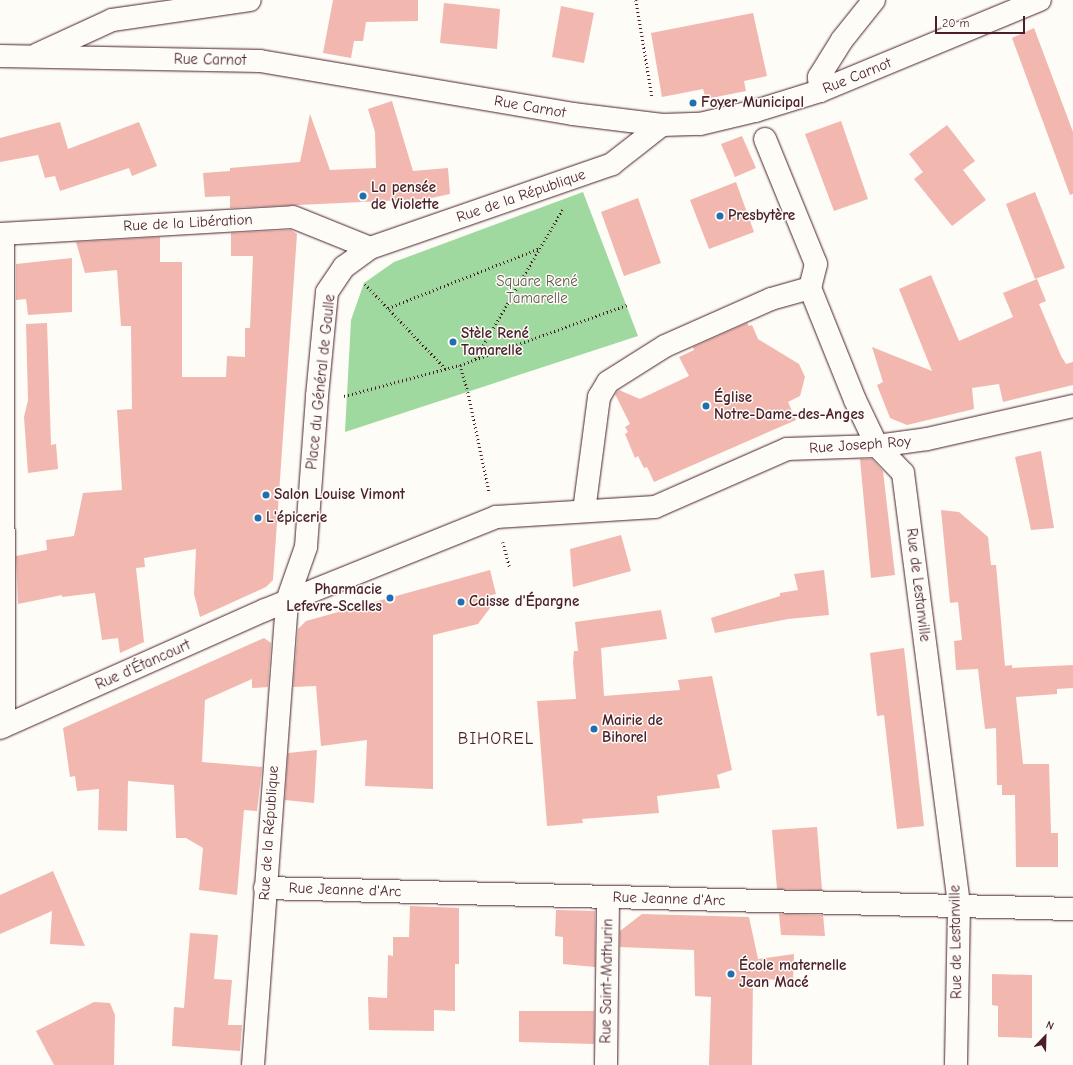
<!DOCTYPE html>
<html>
<head>
<meta charset="utf-8">
<style>
  body { margin:0 }
  #map { position:relative; width:1073px; height:1065px; overflow:hidden; background:#fdfcf7; font-family:"Comic Neue",sans-serif }
  div>[style] { position:absolute }
  [style*='--x'] { left:calc(var(--x)*1px); top:calc(var(--y)*1px); width:calc(var(--w)*1px); rotate:calc(var(--a)*1deg) }
  .green>* { inset:0; background:#9fd99f }
  .building>* { inset:0; background:#f2b7af }
  .path>* { height:2.5px; margin-top:-1.25px; transform-origin:0; background:repeating-linear-gradient(90deg,#4a1f2b 0 1px,transparent 0 4px) }
  .roads { filter:drop-shadow(0 0 1px #4a1f2b) drop-shadow(0 0 1px #4a1f2b) }
  .minor>* { height:22px; margin:-11px; padding:0 11px; transform-origin:11px; border-radius:11px; background:#fdfcf7 }
  .dots>* { width:11px; height:11px; translate:-50% -50%; box-sizing:border-box; border:2px solid #fdfcf7; border-radius:50% }
  span { translate:-50% -50%; white-space:nowrap; text-align:center; line-height:1.15; -webkit-text-stroke:3px #fdfcf7; paint-order:stroke }
  .street-label { font-size:15px; color:#4a1f2b }
  .poi-label { font-size:15px; color:#4a1f2b; font-weight:700 }
  .left { translate:0 -50%; text-align:left }
  .right { translate:-100% -50%; text-align:right }
  .park-label { font-size:15px; color:#64574e }
  .quarter-label { font-size:17px; color:#4a1f2b; letter-spacing:1px }
  .north { position:absolute; left:1025px; top:1017px; width:40px; height:40px; -webkit-text-stroke:3px #fdfcf7; paint-order:stroke; rotate:23deg; font-size:11px; font-weight:700; line-height:16px; text-align:center; color:#4a1f2b }
  .north::after { content:''; display:block; margin:auto; width:14px; height:18px; background:#4a1f2b; clip-path:polygon(50% 0,100% 100%,50% 72%,0 100%) }
  .scale { position:absolute; left:935px; top:16px; width:90px; height:18px; box-sizing:border-box; border:2px solid #4a1f2b; border-top:0; padding-left:5px; font-size:12px; line-height:14px; white-space:nowrap; color:#4a1f2b; -webkit-text-stroke:3px #fdfcf7; paint-order:stroke }
</style>
</head>
<body>
<div id="map">
  <div class="green">
    <i style="clip-path:polygon(583px 192px,638px 336px,345px 432px,351px 320px,364px 283px,394px 262px)"></i>
  </div>
  <div class="building">
    <i style="clip-path:polygon(333px 0,418px 0,418px 21px,366px 22px,363px 41px,354px 41px,351px 58px,323px 53px)"></i>
    <i style="clip-path:polygon(444px 3px,500px 9px,497px 49px,440px 43px)"></i>
    <i style="clip-path:polygon(561px 6px,594px 13px,584px 63px,552px 57px)"></i>
    <i style="clip-path:polygon(753px 13px,767px 76px,744px 81px,746px 91px,706px 99px,703px 89px,662px 97px,651px 33px)"></i>
    <i style="clip-path:polygon(1034px 28px,1073px 132px,1073px 194px,1070px 195px,1012px 38px)"></i>
    <i style="clip-path:polygon(392px 101px,413px 171px,448px 168px,450px 194px,427px 199px,230px 208px,230px 196px,205px 197px,203px 173px,230px 171px,230px 168px,300px 162px,310px 114px,330px 170px,376px 168px,375px 132px,368px 109px)"></i>
    <i style="clip-path:polygon(841px 121px,868px 199px,834px 211px,805px 134px)"></i>
    <i style="clip-path:polygon(60px 122px,68px 149px,139px 122px,157px 166px,132px 176px,129px 168px,60px 191px,55px 176px,45px 178px,38px 155px,0 162px,0 138px)"></i>
    <i style="clip-path:polygon(947px 125px,975px 161px,963px 170px,986px 200px,952px 226px,914px 179px,923px 172px,909px 154px)"></i>
    <i style="clip-path:polygon(742px 136px,756px 168px,735px 177px,721px 144px)"></i>
    <i style="clip-path:polygon(736px 182px,754px 232px,709px 249px,690px 200px)"></i>
    <i style="clip-path:polygon(1035px 192px,1065px 268px,1035px 279px,1006px 204px)"></i>
    <i style="clip-path:polygon(638px 198px,661px 263px,624px 276px,601px 212px)"></i>
    <i style="clip-path:polygon(291px 230px,297px 234px,273px 580px,266px 587px,200px 617px,194px 594px,196px 549px,144px 558px,145px 567px,136px 568px,144px 642px,120px 653px,118px 638px,102px 640px,95px 593px,62px 597px,62px 595px,18px 604px,16px 556px,47px 550px,46px 540px,74px 536px,83px 493px,122px 490px,117px 410px,132px 409px,131px 326px,121px 326px,117px 270px,85px 273px,76px 242px,160px 237px,160px 262px,182px 262px,182px 377px,226px 377px,227px 356px,245px 357px,245px 328px,250px 328px,253px 256px,231px 256px,231px 233px)"></i>
    <i style="clip-path:polygon(72px 258px,72px 312px,28px 315px,26px 299px,16px 300px,16px 264px)"></i>
    <i style="clip-path:polygon(931px 275px,959px 341px,1013px 317px,1003px 293px,1037px 279px,1046px 301px,1039px 304px,1061px 356px,1066px 364px,1073px 362px,1073px 385px,1003px 402px,999px 384px,972px 388px,974px 409px,907px 425px,890px 418px,877px 385px,883px 382px,872px 347px,932px 371px,899px 289px)"></i>
    <i style="clip-path:polygon(47px 323px,51px 445px,56px 444px,58px 469px,28px 473px,24px 417px,28px 400px,26px 324px)"></i>
    <i style="clip-path:polygon(747px 323px,749px 326px,752px 325px,758px 339px,799px 364px,805px 377px,800px 396px,788px 402px,796px 420px,654px 482px,647px 467px,644px 468px,638px 456px,635px 458px,625px 434px,628px 432px,625px 427px,630px 424px,615px 394px,619px 390px,640px 399px,689px 376px,679px 357px,694px 350px,693px 347px)"></i>
    <i style="clip-path:polygon(1041px 451px,1054px 528px,1031px 530px,1015px 457px)"></i>
    <i style="clip-path:polygon(860px 459px,872px 459px,883px 471px,895px 575px,871px 578px)"></i>
    <i style="clip-path:polygon(941px 510px,959px 512px,988px 537px,991px 565px,996px 565px,1005px 666px,1012px 665px,1012px 668px,1073px 665px,1073px 688px,1057px 689px,1057px 694px,1016px 697px,1023px 764px,1049px 764px,1051px 833px,1058px 833px,1058px 867px,1016px 867px,1015px 795px,1002px 795px,1002px 785px,997px 785px,996px 728px,985px 729px,978px 669px,956px 670px,954px 641px,962px 640px,958px 602px,950px 603px)"></i>
    <i style="clip-path:polygon(621px 535px,631px 571px,573px 587px,570px 549px)"></i>
    <i style="clip-path:polygon(490px 570px,496px 594px,487px 596px,490px 608px,478px 624px,433px 635px,433px 789px,365px 786px,367px 740px,321px 746px,316px 686px,293px 687px,298px 629px,306px 621px)"></i>
    <i style="clip-path:polygon(824px 570px,829px 615px,788px 619px,715px 633px,711px 618px,780px 596px,780px 593px,798px 590px,794px 574px)"></i>
    <i style="clip-path:polygon(661px 610px,667px 639px,601px 648px,604px 696px,680px 690px,678px 680px,712px 676px,732px 770px,717px 775px,720px 788px,657px 796px,659px 813px,582px 819px,583px 823px,547px 826px,537px 701px,576px 699px,573px 662px,574px 651px,578px 651px,575px 622px)"></i>
    <i style="clip-path:polygon(264px 638px,271px 643px,268px 687px,252px 688px,252px 679px,205px 700px,202px 762px,262px 767px,257px 811px,244px 810px,237px 895px,199px 890px,203px 848px,186px 838px,176px 838px,174px 785px,128px 781px,127px 831px,98px 830px,99px 789px,77px 791px,75px 776px,70px 777px,63px 728px)"></i>
    <i style="clip-path:polygon(904px 648px,924px 826px,897px 829px,884px 715px,877px 716px,870px 653px)"></i>
    <i style="clip-path:polygon(317px 750px,314px 803px,285px 800px,288px 753px)"></i>
    <i style="clip-path:polygon(817px 827px,822px 890px,777px 889px,772px 830px)"></i>
    <i style="clip-path:polygon(53px 871px,85px 946px,50px 944px,52px 911px,0 934px,0 895px)"></i>
    <i style="clip-path:polygon(410px 906px,459px 908px,459px 964px,455px 964px,455px 1011px,434px 1010px,434px 1031px,369px 1030px,368px 997px,387px 998px,388px 955px,393px 956px,393px 937px,409px 937px)"></i>
    <i style="clip-path:polygon(556px 910px,595px 911px,595px 967px,563px 964px,563px 937px,555px 936px)"></i>
    <i style="clip-path:polygon(642px 914px,749px 917px,758px 959px,794px 954px,793px 981px,753px 978px,752px 1065px,709px 1065px,711px 997px,695px 996px,694px 950px,620px 947px,620px 931px)"></i>
    <i style="clip-path:polygon(779px 914px,823px 915px,825px 936px,781px 935px)"></i>
    <i style="clip-path:polygon(190px 933px,218px 935px,214px 979px,232px 980px,228px 1025px,242px 1025px,240px 1051px,172px 1046px,174px 1007px,184px 1008px)"></i>
    <i style="clip-path:polygon(992px 974px,1032px 975px,1032px 1038px,998px 1037px,998px 1006px,992px 1005px)"></i>
    <i style="clip-path:polygon(94px 1002px,110px 1003px,115px 1015px,114px 1065px,54px 1065px,36px 1031px)"></i>
    <i style="clip-path:polygon(519px 1011px,594px 1011px,594px 1044px,519px 1042px)"></i>
  </div>
  <div class="path">
    <i style="--x:636;--y:0;--w:97;--a:80.5"></i>
    <i style="--x:365;--y:284;--w:117;--a:46.4"></i>
    <i style="--x:388;--y:308;--w:163;--a:-21.5"></i>
    <i style="--x:475;--y:359;--w:173;--a:-59.7"></i>
    <i style="--x:460;--y:365;--w:28;--a:73"></i>
    <i style="--x:468;--y:392;--w:101;--a:78"></i>
    <i style="--x:344;--y:396;--w:120;--a:-15"></i>
    <i style="--x:460;--y:365;--w:177;--a:-19.8"></i>
    <i style="--x:503;--y:542;--w:27;--a:75"></i>
  </div>
  <div class="roads">
    <div class="minor">
      <i style="--x:38;--y:54;--w:81;--a:-24.7"></i>
      <i style="--x:112;--y:20;--w:139;--a:-8.2"></i>
      <i style="--x:0;--y:56;--w:260;--a:1.1"></i>
      <i style="--x:260;--y:61;--w:317;--a:9.6"></i>
      <i style="--x:573;--y:114;--w:90;--a:7"></i>
      <i style="--x:662;--y:125;--w:38;--a:-2"></i>
      <i style="--x:700;--y:124;--w:57;--a:-13.3"></i>
      <i style="--x:755;--y:111;--w:68;--a:-17.1"></i>
      <i style="--x:820;--y:91;--w:238;--a:-22.5"></i>
      <i style="--x:820;--y:91;--w:14;--a:-94"></i>
      <i style="--x:819;--y:77;--w:44;--a:-58.1"></i>
      <i style="--x:842;--y:40;--w:51;--a:-51.3"></i>
      <i style="--x:765;--y:139;--w:135;--a:67.8"></i>
      <i style="--x:816;--y:264;--w:25;--a:104"></i>
      <i style="--x:810;--y:288;--w:121;--a:68.1"></i>
      <i style="--x:855;--y:400;--w:51;--a:64.4"></i>
      <i style="--x:877;--y:446;--w:37;--a:46"></i>
      <i style="--x:903;--y:473;--w:438;--a:82.6"></i>
      <i style="--x:959;--y:907;--w:158;--a:91.1"></i>
      <i style="--x:0;--y:234;--w:293;--a:-3.3"></i>
      <i style="--x:293;--y:217;--w:83;--a:21.9"></i>
      <i style="--x:3;--y:234;--w:492;--a:89.9"></i>
      <i style="--x:584;--y:511;--w:115;--a:-82.5"></i>
      <i style="--x:599;--y:397;--w:17;--a:-59"></i>
      <i style="--x:608;--y:382;--w:67;--a:-32.3"></i>
      <i style="--x:665;--y:346;--w:116;--a:-23.9"></i>
      <i style="--x:771;--y:299;--w:41;--a:-15.8"></i>
      <i style="--x:0;--y:728;--w:290;--a:-24"></i>
      <i style="--x:265;--y:610;--w:249;--a:-21.9"></i>
      <i style="--x:496;--y:517;--w:159;--a:-3.6"></i>
      <i style="--x:655;--y:507;--w:144;--a:-23.7"></i>
      <i style="--x:787;--y:449;--w:90;--a:-1.9"></i>
      <i style="--x:877;--y:446;--w:50;--a:-8"></i>
      <i style="--x:927;--y:439;--w:150;--a:-12.7"></i>
      <i style="--x:265;--y:888;--w:808;--a:1.49"></i>
      <i style="--x:253;--y:1065;--w:465;--a:-85.8"></i>
      <i style="--x:287;--y:601;--w:57;--a:-70.6"></i>
      <i style="--x:306;--y:547;--w:151;--a:-85.8"></i>
      <i style="--x:317;--y:396;--w:104;--a:-84.5"></i>
      <i style="--x:327;--y:292;--w:30;--a:-56"></i>
      <i style="--x:344;--y:267;--w:32;--a:-36"></i>
      <i style="--x:370;--y:248;--w:256;--a:-19.1"></i>
      <i style="--x:612;--y:164;--w:63;--a:-38"></i>
      <i style="--x:606;--y:1065;--w:168;--a:-89.3"></i>
    </div>
  </div>
  <div class="dots">
    <i style="left:693px;top:103px;background:#1f6fb2"></i>
    <i style="left:363px;top:196px;background:#1f6fb2"></i>
    <i style="left:720px;top:216px;background:#1f6fb2"></i>
    <i style="left:453px;top:342px;background:#1f6fb2"></i>
    <i style="left:706px;top:406px;background:#1f6fb2"></i>
    <i style="left:266px;top:495px;background:#1f6fb2"></i>
    <i style="left:258px;top:518px;background:#1f6fb2"></i>
    <i style="left:390px;top:598px;background:#1f6fb2"></i>
    <i style="left:461px;top:602px;background:#1f6fb2"></i>
    <i style="left:594px;top:729px;background:#1f6fb2"></i>
    <i style="left:731px;top:974px;background:#1f6fb2"></i>
  </div>
  <div class="street-label">
    <span style="left:210px;top:60px;rotate:1deg">Rue Carnot</span>
    <span style="left:857px;top:76px;rotate:-22deg">Rue Carnot</span>
    <span style="left:530px;top:107px;rotate:10deg">Rue Carnot</span>
    <span style="left:521px;top:196px;rotate:-19deg">Rue de la République</span>
    <span style="left:188px;top:223px;rotate:-3deg">Rue de la Libération</span>
    <span style="left:321px;top:382px;rotate:-84deg">Place du Général de Gaulle</span>
    <span style="left:860px;top:445px;rotate:-4deg">Rue Joseph Roy</span>
    <span style="left:918px;top:585px;rotate:83deg">Rue de Lestanville</span>
    <span style="left:143px;top:665px;rotate:-24deg">Rue d'Étancourt</span>
    <span style="left:269px;top:833px;rotate:-86deg">Rue de la République</span>
    <span style="left:345px;top:890px;rotate:2deg">Rue Jeanne d'Arc</span>
    <span style="left:669px;top:899px;rotate:2deg">Rue Jeanne d'Arc</span>
    <span style="left:956px;top:942px;rotate:-91deg">Rue de Lestanville</span>
    <span style="left:607px;top:981px;rotate:-89deg">Rue Saint-Mathurin</span>
  </div>
  <div class="poi-label">
    <span class="left" style="left:701px;top:103px">Foyer Municipal</span>
    <span class="left" style="left:371px;top:196px">La pensée<br>de Violette</span>
    <span class="left" style="left:728px;top:216px">Presbytère</span>
    <span class="left" style="left:461px;top:342px">Stèle René<br>Tamarelle</span>
    <span class="left" style="left:714px;top:406px">Église<br>Notre-Dame-des-Anges</span>
    <span class="left" style="left:274px;top:495px">Salon Louise Vimont</span>
    <span class="left" style="left:266px;top:518px">L'épicerie</span>
    <span class="right" style="left:382px;top:598px">Pharmacie<br>Lefevre-Scelles</span>
    <span class="left" style="left:469px;top:602px">Caisse d'Épargne</span>
    <span class="left" style="left:602px;top:729px">Mairie de<br>Bihorel</span>
    <span class="left" style="left:739px;top:974px">École maternelle<br>Jean Macé</span>
  </div>
  <div class="park-label">
    <span style="left:537px;top:290px">Square René<br>Tamarelle</span>
  </div>
  <div class="quarter-label">
    <span style="left:496px;top:739px">BIHOREL</span>
  </div>
  <div class="north">N</div>
  <div class="scale">20 m</div>
</div>
</body>
</html>
